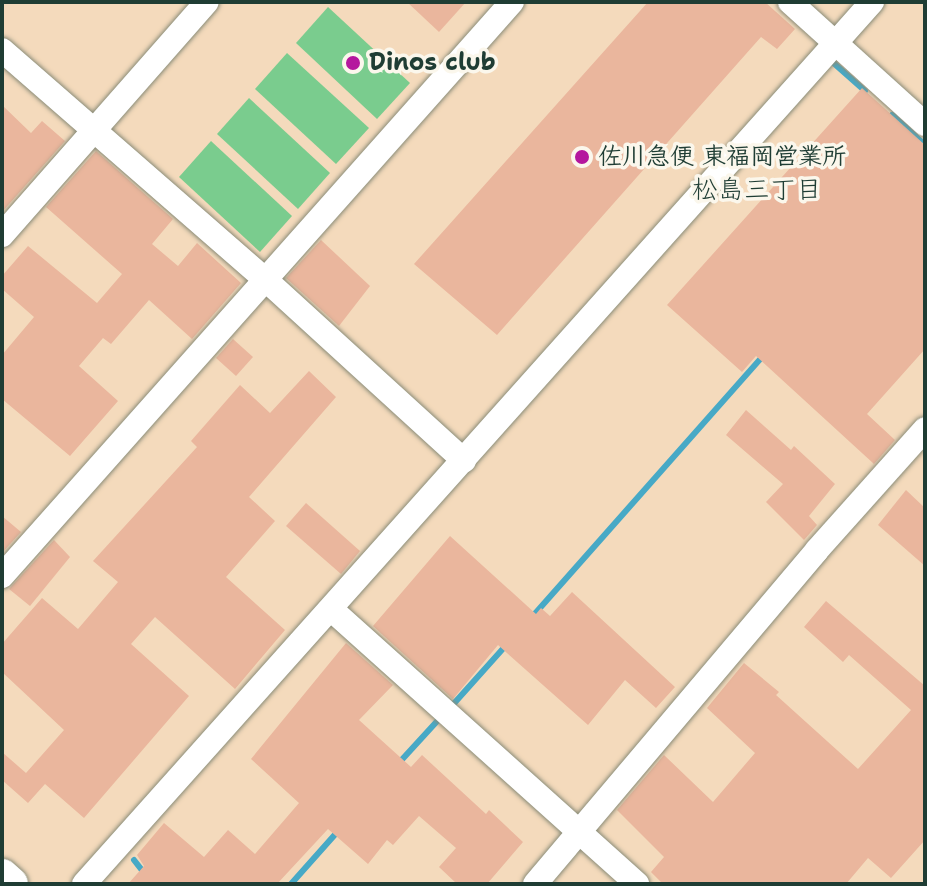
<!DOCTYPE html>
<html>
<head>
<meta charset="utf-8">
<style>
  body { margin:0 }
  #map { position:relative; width:927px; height:886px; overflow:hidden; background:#f4dabc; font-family:"Shantell Sans","Klee One",sans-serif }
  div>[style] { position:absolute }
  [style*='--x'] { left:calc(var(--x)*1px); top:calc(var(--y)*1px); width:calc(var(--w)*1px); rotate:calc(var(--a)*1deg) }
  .green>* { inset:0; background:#7acc8e }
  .stream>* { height:6px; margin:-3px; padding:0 3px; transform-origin:3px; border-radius:3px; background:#47a9c6 }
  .building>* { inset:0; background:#eab69d }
  .roads { filter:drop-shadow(0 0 2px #8a8c78) drop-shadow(0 0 2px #8a8c78) }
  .street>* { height:24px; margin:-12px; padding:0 12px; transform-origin:12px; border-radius:12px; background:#fff }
  .secondary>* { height:34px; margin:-17px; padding:0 17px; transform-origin:17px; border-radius:17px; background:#fff }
  .dots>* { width:22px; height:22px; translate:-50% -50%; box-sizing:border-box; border:4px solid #fbf7ec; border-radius:50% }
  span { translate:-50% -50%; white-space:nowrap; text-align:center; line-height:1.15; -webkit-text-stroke:7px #fbf7ec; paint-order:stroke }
  .poi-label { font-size:24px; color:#1f3d34; font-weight:700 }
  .left { translate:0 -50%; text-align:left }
  .neighbourhood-label { font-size:26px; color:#1f3d34 }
  .frame { position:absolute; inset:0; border:4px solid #1f3d34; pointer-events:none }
</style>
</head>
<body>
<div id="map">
  <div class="green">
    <i style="clip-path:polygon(328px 7px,410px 83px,377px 119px,296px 43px)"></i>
    <i style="clip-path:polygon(287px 53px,369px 128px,336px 164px,255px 89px)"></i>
    <i style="clip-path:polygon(249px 98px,330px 173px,298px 209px,217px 134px)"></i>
    <i style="clip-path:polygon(211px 141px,292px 216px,260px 252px,179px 177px)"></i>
  </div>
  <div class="stream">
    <i style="--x:829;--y:59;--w:48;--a:41.6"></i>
    <i style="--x:892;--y:115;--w:45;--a:42.3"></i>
    <i style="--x:532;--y:617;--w:349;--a:-48.5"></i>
    <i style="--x:449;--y:709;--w:89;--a:-48.2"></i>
    <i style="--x:397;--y:765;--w:65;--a:-47.5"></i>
    <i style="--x:134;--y:860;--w:31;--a:52"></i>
    <i style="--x:291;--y:884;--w:72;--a:-48.4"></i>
  </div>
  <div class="building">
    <i style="clip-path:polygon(407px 2px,466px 2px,439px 32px)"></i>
    <i style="clip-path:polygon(648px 2px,765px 2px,795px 29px,777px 49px,761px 37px,497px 335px,414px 264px)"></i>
    <i style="clip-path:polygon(862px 88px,925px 145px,925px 349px,867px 414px,895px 440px,874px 464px,756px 356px,742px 372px,667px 305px)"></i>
    <i style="clip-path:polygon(2px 105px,31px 133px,42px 121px,65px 141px,2px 212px)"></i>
    <i style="clip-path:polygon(96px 151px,173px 219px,152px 244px,178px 266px,197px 243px,241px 283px,192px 339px,149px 300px,111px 344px,103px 338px,79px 366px,118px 401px,70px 456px,2px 399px,2px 355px,34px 317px,2px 289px,2px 276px,28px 246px,97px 303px,122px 274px,46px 207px)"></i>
    <i style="clip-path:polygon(321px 240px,370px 286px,339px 326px,286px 278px)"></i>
    <i style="clip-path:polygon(233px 339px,253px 357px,236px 376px,216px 358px)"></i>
    <i style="clip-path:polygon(309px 371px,336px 397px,249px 497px,275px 521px,226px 577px,285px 630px,235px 689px,155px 617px,131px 644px,189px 696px,84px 818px,45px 784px,28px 803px,2px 780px,2px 752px,26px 773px,64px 730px,2px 672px,2px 644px,42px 598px,78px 629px,118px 582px,93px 561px,197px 447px,191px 441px,240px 385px,270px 413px)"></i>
    <i style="clip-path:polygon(746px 410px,791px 450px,794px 446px,835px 484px,809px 516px,817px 525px,804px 540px,766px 502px,783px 484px,726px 435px)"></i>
    <i style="clip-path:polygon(906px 490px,925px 508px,925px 566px,878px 525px)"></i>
    <i style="clip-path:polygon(306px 503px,360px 551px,341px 574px,286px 526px)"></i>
    <i style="clip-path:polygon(2px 516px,21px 532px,2px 553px)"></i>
    <i style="clip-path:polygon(450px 536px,536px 614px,541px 608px,550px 616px,572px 592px,675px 687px,656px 708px,625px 680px,588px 725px,498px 645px,453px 699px,373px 626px)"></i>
    <i style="clip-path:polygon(54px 540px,70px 557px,30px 606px,9px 589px)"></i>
    <i style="clip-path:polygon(826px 601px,925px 686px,925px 840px,891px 878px,868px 858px,846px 884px,663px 884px,651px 872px,664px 857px,617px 810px,664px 755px,713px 802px,755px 753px,707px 708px,744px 663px,779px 692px,776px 695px,858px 769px,911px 710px,849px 655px,843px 662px,804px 627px)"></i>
    <i style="clip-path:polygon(346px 643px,393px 685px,359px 720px,411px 767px,422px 755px,486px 814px,489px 810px,523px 842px,487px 884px,457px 884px,439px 867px,456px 848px,419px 816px,393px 845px,387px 840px,368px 864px,328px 829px,277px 884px,128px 884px,144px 866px,137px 855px,164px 823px,204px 857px,228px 830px,255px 854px,299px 803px,251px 759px)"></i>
  </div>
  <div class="roads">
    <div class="street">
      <i style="--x:790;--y:2;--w:182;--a:42.1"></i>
      <i style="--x:2;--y:50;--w:350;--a:41.1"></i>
      <i style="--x:266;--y:280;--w:268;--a:42.4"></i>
      <i style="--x:2;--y:235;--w:310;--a:-48.7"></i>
      <i style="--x:2;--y:576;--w:768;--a:-48.38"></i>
      <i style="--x:332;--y:610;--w:410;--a:41.9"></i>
      <i style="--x:84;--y:884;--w:1183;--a:-48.22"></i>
      <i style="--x:535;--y:884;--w:437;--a:-49.8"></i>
      <i style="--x:817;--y:550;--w:162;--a:-48.2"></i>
    </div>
    <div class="secondary">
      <i style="--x:2;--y:876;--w:12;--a:42"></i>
    </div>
  </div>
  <div class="dots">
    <i style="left:353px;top:63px;background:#b5179e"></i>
    <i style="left:582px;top:157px;background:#b5179e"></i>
  </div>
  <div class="poi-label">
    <span class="left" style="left:369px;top:63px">Dinos club</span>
    <span class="left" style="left:598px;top:157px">佐川急便 東福岡営業所</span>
  </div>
  <div class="neighbourhood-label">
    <span style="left:757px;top:189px">松島三丁目</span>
  </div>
  <div class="frame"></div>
</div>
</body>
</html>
